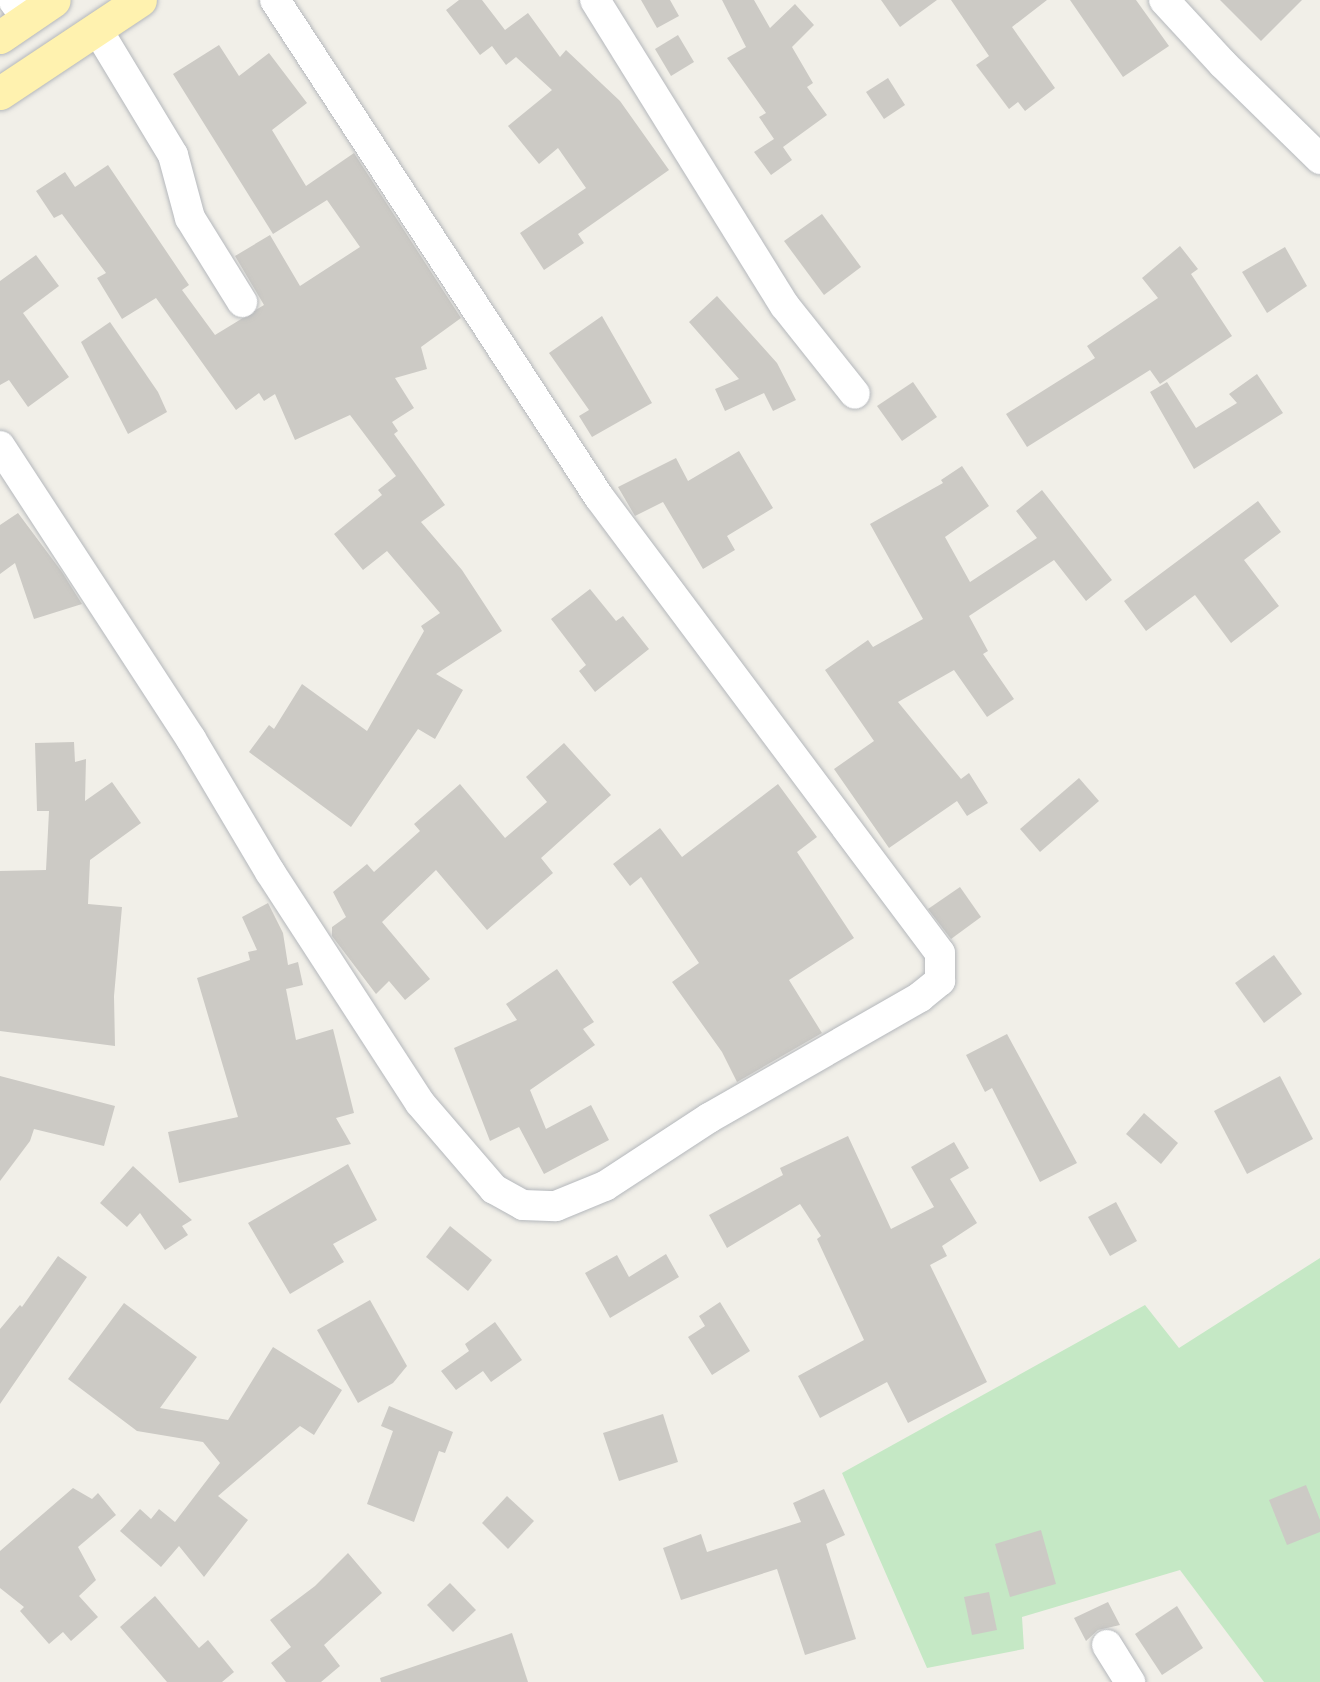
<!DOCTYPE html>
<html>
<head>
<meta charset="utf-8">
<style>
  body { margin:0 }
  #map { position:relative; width:1320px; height:1682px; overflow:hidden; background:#f1efe8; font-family:Montserrat,sans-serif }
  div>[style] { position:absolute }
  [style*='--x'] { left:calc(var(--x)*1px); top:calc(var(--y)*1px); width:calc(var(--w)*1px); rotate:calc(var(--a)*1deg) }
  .green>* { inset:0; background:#c5e8c5 }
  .building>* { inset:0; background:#cccac5 }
  .roads { filter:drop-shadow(0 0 2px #b5b8bc) drop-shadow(0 0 2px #b5b8bc) }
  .minor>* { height:30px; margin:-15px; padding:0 15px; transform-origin:15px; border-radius:15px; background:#fff }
  .major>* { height:33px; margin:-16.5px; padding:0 16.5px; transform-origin:16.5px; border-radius:16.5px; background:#fff2af }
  span { translate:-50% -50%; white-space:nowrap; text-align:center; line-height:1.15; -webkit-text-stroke:5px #fff; paint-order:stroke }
</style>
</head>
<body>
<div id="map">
  <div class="green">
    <i style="clip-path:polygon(1320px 1258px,1320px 1682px,1264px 1682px,1180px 1570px,1022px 1617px,1024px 1649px,927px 1668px,842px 1473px,1145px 1305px,1179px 1348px)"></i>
  </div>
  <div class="building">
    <i style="clip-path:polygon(459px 0,482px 0,505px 30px,528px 13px,560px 57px,566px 50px,620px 101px,669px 170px,578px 234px,584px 243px,544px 270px,520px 233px,586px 188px,558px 148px,539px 164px,508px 126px,552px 90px,516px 57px,506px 65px,492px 46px,480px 55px,446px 10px)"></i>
    <i style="clip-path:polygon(641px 0,670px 0,679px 16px,657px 28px)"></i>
    <i style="clip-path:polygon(722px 0,754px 0,770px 28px,795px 4px,814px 25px,792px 47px,813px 83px,807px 87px,827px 115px,783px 147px,792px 160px,771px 175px,754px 152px,774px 139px,759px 117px,766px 113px,727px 58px,746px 47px)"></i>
    <i style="clip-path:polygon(881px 0,937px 0,900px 27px)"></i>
    <i style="clip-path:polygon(951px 0,1047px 0,1012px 27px,1055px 88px,1025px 111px,1018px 102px,1009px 109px,976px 65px,989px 56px)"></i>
    <i style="clip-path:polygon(1070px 0,1136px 0,1169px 46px,1123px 77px)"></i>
    <i style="clip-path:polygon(1220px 0,1302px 0,1261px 41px)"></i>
    <i style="clip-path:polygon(678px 35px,694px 62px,671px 76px,655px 49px)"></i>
    <i style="clip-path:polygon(219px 45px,239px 76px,269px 53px,307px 103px,272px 130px,306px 186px,354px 153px,461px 318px,421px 347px,427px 369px,395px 378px,414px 408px,392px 422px,398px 431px,394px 434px,445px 505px,421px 522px,462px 570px,502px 631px,436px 674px,463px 690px,435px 739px,418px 729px,351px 827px,249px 752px,269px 725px,274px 729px,302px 684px,367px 731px,424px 631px,421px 626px,440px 613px,387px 551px,363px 570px,334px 534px,382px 495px,378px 490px,396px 476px,350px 415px,295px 440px,275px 394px,264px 401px,259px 393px,236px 410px,156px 298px,122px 319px,97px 278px,106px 273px,62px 214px,54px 218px,36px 191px,65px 172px,75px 187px,108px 165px,189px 285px,182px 290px,215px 335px,264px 305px,235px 256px,270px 235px,300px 286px,360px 247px,327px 200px,273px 234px,173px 74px)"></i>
    <i style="clip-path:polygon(888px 78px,905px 105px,884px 119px,866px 92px)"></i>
    <i style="clip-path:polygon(822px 214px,861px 267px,824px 295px,784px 241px)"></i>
    <i style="clip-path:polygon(1180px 246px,1198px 269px,1191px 274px,1232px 336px,1160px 384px,1150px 370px,1027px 447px,1006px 414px,1095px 358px,1087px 346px,1158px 298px,1142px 278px)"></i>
    <i style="clip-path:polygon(1285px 247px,1307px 286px,1267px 313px,1242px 272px)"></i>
    <i style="clip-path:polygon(36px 255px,59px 286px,23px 313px,69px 377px,28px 407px,9px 380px,0 385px,0 281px)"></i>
    <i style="clip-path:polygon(717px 296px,777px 363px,796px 400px,773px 411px,764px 393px,725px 411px,715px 389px,739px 379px,689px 322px)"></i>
    <i style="clip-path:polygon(602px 316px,652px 403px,592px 437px,579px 416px,589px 410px,549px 353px)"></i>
    <i style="clip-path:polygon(110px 322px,158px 392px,167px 412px,128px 434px,81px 342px)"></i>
    <i style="clip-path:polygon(1257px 374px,1283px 413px,1194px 469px,1150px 392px,1167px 382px,1196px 428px,1237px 403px,1229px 394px)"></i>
    <i style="clip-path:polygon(913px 382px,937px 417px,902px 441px,877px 406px)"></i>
    <i style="clip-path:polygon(739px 451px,773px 508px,727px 536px,735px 550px,703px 569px,663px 502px,635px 516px,618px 487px,676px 458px,688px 481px)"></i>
    <i style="clip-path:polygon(962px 466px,989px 506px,945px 537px,970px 582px,1037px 538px,1016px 511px,1042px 490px,1112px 580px,1086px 601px,1054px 560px,969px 616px,988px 651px,983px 654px,1014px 699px,987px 717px,954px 670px,898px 702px,961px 779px,969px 773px,988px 803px,967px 816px,957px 801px,889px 848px,834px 769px,874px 741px,825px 670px,868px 640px,873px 647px,923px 619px,870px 524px,943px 483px,941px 480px)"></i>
    <i style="clip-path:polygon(1258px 501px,1281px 532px,1244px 560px,1279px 606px,1231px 643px,1195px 595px,1146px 631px,1124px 601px)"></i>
    <i style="clip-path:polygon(18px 513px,62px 572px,82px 604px,34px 619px,15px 563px,0 574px,0 525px)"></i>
    <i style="clip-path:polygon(590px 589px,616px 621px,623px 616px,649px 649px,595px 692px,579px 671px,586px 665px,551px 619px)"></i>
    <i style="clip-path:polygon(74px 742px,75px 762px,86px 759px,85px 801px,112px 782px,141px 823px,90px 860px,88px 904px,122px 907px,114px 996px,115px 1046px,0 1031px,0 871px,46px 870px,49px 811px,37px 811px,35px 743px)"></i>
    <i style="clip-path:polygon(564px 743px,611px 795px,541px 858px,553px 873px,487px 930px,436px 870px,382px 922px,430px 979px,405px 1000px,389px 981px,376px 994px,332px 936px,332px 927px,346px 917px,333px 892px,367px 864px,374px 872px,420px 831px,414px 824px,460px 784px,505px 838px,547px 802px,526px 777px)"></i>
    <i style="clip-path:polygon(1079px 778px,1099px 801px,1040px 852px,1020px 829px)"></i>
    <i style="clip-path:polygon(778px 784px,817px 837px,797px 852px,854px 938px,789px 980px,822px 1033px,737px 1082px,722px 1052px,672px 982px,699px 963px,641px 877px,630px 886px,613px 864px,660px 828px,682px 857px)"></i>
    <i style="clip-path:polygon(960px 887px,981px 917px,951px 939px,928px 909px)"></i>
    <i style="clip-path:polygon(268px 903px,283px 933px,288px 965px,298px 962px,303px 985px,286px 989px,296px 1040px,333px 1029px,354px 1113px,336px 1118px,351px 1144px,179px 1183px,168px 1132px,238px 1117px,197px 978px,250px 960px,248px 952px,257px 950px,242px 917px)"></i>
    <i style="clip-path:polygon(1274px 955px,1302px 994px,1264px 1023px,1235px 983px)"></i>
    <i style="clip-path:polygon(557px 969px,594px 1022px,583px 1029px,595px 1045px,530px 1090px,546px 1129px,591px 1105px,609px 1140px,544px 1174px,519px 1127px,490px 1141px,454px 1048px,517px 1020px,506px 1004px)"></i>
    <i style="clip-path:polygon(1007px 1034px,1077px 1163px,1040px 1182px,992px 1088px,985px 1092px,966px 1055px)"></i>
    <i style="clip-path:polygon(0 1076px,115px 1106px,104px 1146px,34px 1129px,30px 1141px,0 1181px)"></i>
    <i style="clip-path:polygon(1280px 1076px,1313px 1139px,1247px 1174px,1214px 1111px)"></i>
    <i style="clip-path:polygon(1144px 1113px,1178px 1143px,1161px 1164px,1126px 1134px)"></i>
    <i style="clip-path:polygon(848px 1136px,891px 1229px,934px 1207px,911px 1167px,954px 1142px,969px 1168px,950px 1179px,977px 1223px,942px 1246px,947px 1256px,930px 1265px,987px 1382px,908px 1423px,887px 1382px,820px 1418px,798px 1376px,864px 1340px,817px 1239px,821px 1236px,800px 1204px,727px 1248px,709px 1215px,783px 1175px,780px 1168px)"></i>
    <i style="clip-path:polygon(348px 1164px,377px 1220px,333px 1244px,344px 1262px,290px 1294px,248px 1223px)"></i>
    <i style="clip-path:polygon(133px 1166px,192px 1220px,182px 1226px,188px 1235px,165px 1250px,140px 1213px,127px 1227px,100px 1203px)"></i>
    <i style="clip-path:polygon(1116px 1202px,1137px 1241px,1110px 1256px,1088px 1217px)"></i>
    <i style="clip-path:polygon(450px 1226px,492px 1260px,468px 1291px,426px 1257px)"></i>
    <i style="clip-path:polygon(666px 1254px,679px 1277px,610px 1318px,585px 1273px,617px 1255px,629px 1277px)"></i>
    <i style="clip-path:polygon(58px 1256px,87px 1277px,0 1404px,0 1329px,20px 1305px,22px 1307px)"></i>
    <i style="clip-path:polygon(370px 1300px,407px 1366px,393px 1383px,358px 1403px,317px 1330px)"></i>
    <i style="clip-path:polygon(720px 1302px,750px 1351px,712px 1375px,688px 1337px,705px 1326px,699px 1316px)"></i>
    <i style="clip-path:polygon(124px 1303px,197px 1357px,160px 1408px,228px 1420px,273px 1347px,342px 1390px,314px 1435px,300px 1426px,218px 1496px,248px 1520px,204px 1577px,179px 1546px,161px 1567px,120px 1531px,140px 1509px,151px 1519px,159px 1509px,175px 1522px,220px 1463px,203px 1442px,137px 1431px,68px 1379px)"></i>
    <i style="clip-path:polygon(495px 1322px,522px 1360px,491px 1382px,483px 1371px,456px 1390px,441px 1371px,469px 1351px,465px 1344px)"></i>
    <i style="clip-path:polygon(389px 1406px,453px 1432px,445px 1453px,439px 1451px,414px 1522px,367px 1504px,393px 1431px,381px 1426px)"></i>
    <i style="clip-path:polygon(663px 1414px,678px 1462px,619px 1481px,603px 1433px)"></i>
    <i style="clip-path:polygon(1306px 1485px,1320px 1520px,1320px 1532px,1287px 1545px,1269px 1500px)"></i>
    <i style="clip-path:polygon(73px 1488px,92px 1499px,98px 1493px,116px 1515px,78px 1547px,96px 1580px,79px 1596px,98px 1617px,71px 1641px,63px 1632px,49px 1644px,20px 1611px,24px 1607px,0 1588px,0 1551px)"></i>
    <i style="clip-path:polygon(824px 1489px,845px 1535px,826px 1544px,856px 1639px,805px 1655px,777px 1569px,681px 1600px,663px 1548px,701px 1534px,707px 1552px,801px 1522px,793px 1503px)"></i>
    <i style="clip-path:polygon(507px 1496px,534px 1521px,508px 1549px,482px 1523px)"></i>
    <i style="clip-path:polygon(1041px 1530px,1056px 1584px,1010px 1597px,995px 1544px)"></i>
    <i style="clip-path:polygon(348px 1553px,382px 1593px,324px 1645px,340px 1666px,321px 1682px,286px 1682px,271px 1663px,291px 1647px,270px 1620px,315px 1586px)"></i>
    <i style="clip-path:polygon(450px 1583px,476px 1610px,453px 1632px,427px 1605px)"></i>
    <i style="clip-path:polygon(989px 1592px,997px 1630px,972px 1635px,964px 1597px)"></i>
    <i style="clip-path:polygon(155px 1596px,199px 1648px,208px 1640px,234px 1672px,222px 1682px,167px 1682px,120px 1627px)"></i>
    <i style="clip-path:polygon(1108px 1602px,1120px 1625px,1098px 1630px,1086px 1641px,1074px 1618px)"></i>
    <i style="clip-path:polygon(1177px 1606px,1203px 1648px,1162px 1675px,1135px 1634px)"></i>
    <i style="clip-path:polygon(512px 1633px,528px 1682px,381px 1682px,380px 1678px)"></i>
  </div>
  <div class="roads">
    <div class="minor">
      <i style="--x:13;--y:0;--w:22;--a:54"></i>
      <i style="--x:595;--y:0;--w:360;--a:58.2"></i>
      <i style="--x:785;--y:306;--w:112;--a:51.5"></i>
      <i style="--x:1164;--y:0;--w:87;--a:47.3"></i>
      <i style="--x:1223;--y:64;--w:136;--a:44.4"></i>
      <i style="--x:97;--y:29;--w:147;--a:58.9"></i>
      <i style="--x:173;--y:155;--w:65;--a:74.9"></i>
      <i style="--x:190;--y:218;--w:99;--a:58.2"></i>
      <i style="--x:0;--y:446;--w:350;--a:56.9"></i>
      <i style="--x:191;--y:739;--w:155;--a:59.3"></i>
      <i style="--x:270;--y:872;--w:275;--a:57"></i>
      <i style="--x:420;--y:1103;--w:113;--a:49.3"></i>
      <i style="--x:494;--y:1189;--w:33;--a:29"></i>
      <i style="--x:523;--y:1205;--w:33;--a:2"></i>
      <i style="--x:556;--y:1206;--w:53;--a:-22.2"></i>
      <i style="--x:605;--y:1186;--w:124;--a:-33.2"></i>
      <i style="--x:709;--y:1118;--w:243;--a:-29.8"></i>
      <i style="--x:920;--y:997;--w:26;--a:-39"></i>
      <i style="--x:940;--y:981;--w:28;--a:-90"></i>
      <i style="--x:940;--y:953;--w:569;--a:-126.79"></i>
      <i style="--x:599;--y:497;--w:593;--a:-123.1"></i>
      <i style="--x:1107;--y:1645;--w:44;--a:58.1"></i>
    </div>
    <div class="major">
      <i style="--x:0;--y:37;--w:65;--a:-34.4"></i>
      <i style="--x:0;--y:93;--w:168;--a:-33.6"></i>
    </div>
  </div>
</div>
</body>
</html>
